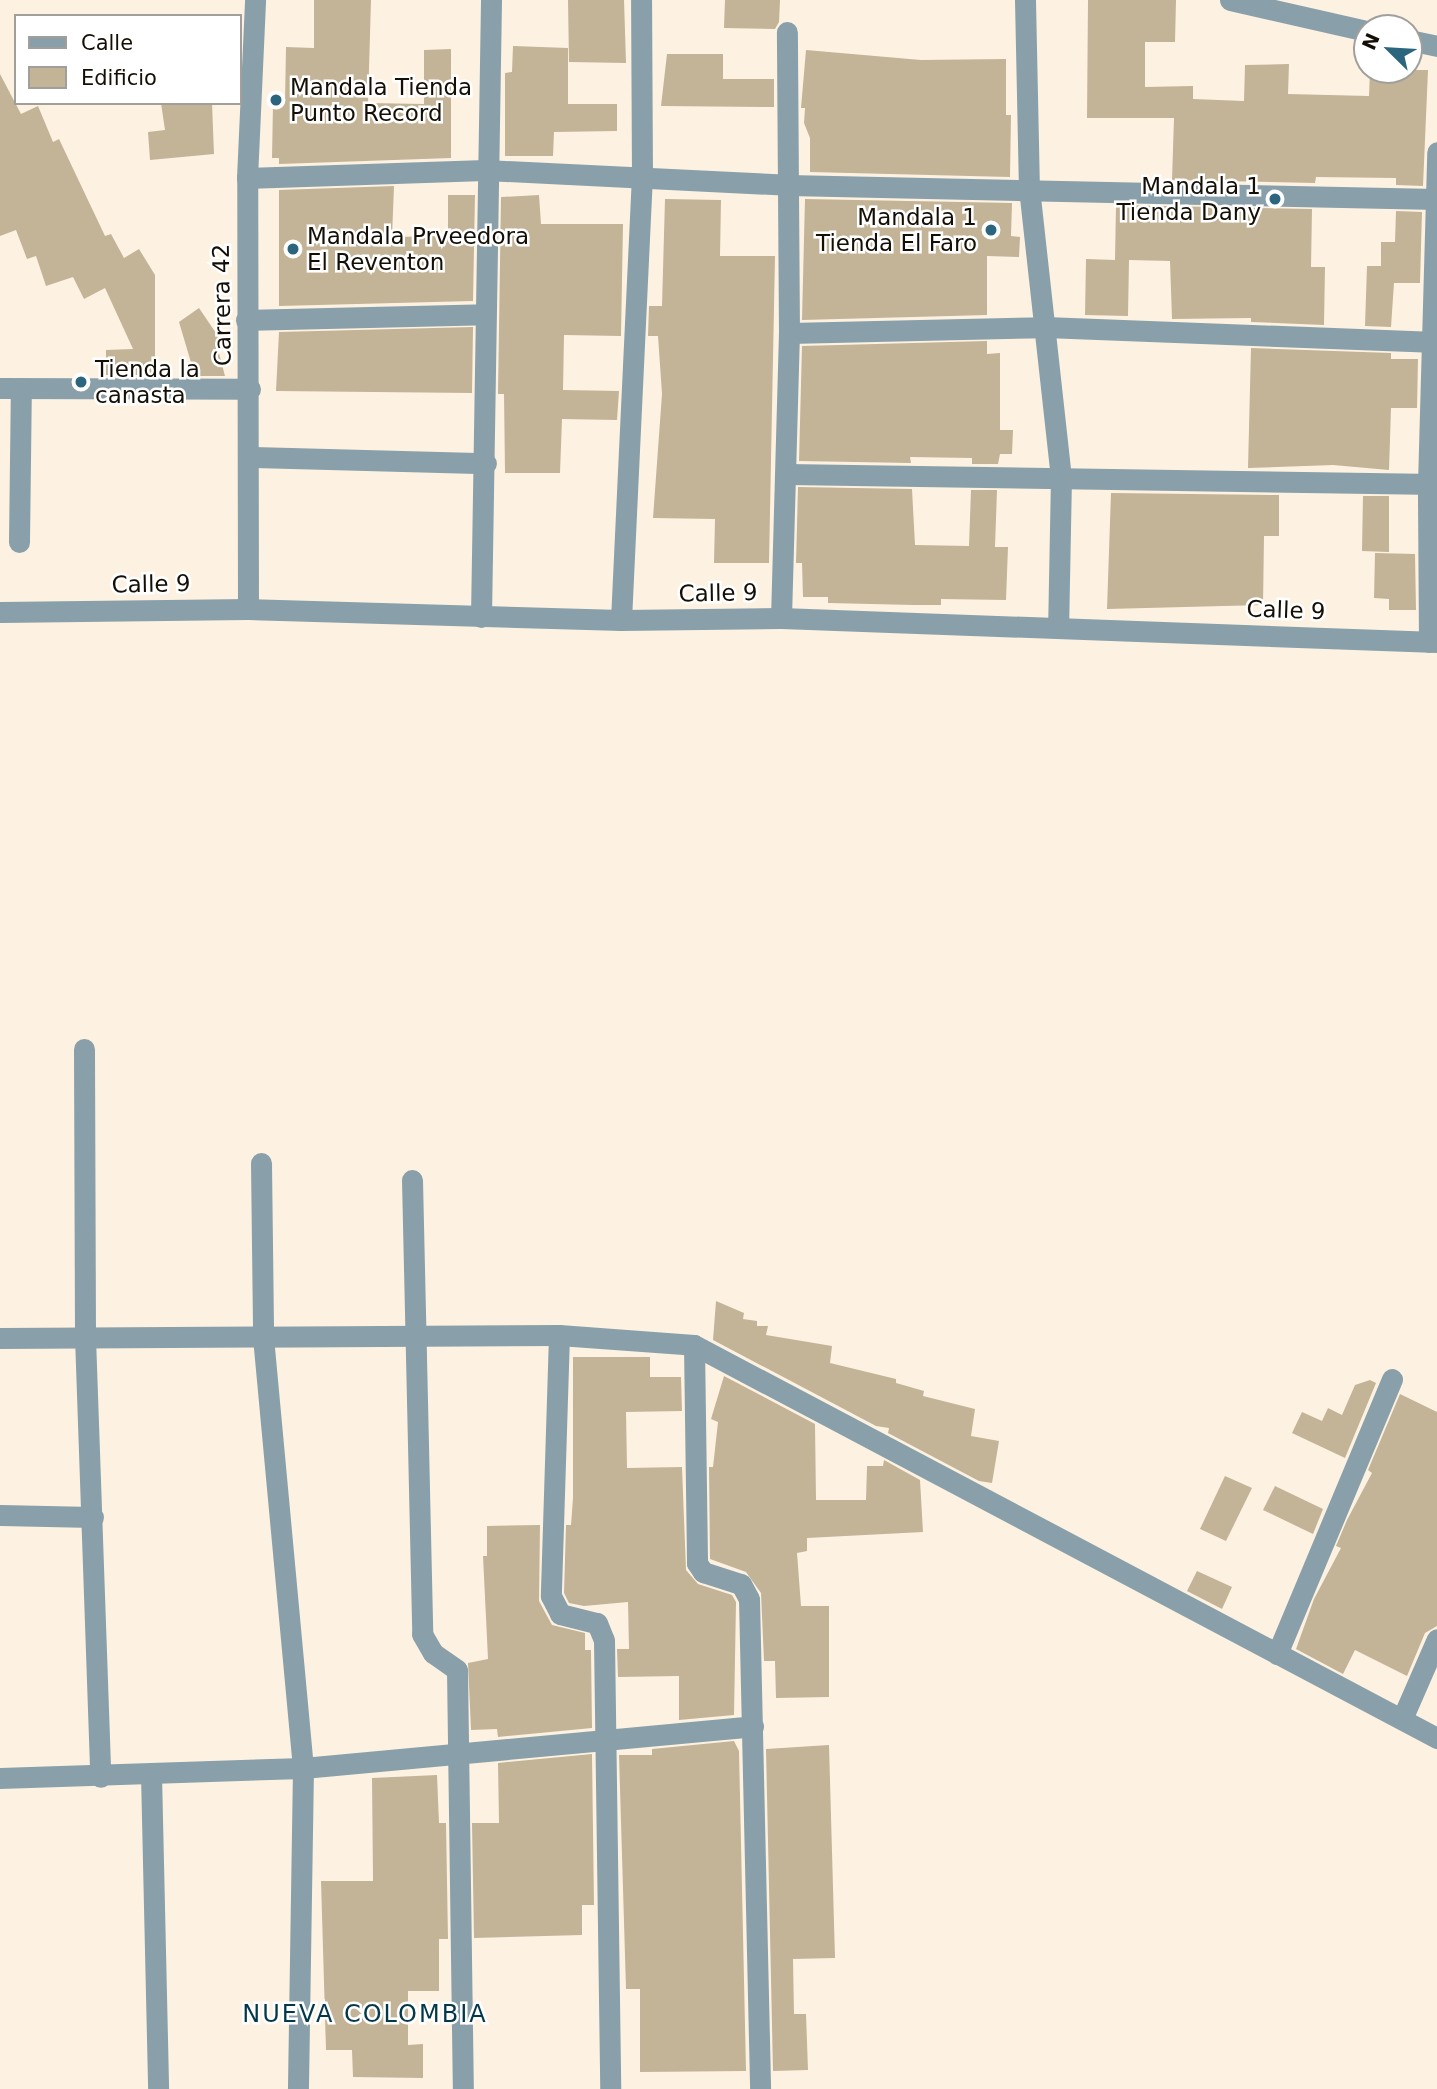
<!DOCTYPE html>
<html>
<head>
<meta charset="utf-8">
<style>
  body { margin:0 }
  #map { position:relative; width:1437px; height:2089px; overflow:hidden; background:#fdf2e1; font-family:"DejaVu Sans",sans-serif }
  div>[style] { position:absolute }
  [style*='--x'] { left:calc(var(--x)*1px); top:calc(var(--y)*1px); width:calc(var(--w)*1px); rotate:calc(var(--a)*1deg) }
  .building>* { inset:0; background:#c3b397 }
  .minor>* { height:21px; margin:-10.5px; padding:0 10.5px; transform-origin:10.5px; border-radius:10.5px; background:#89a0ab }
  .dots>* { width:19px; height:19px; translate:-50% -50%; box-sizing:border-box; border:4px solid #fff; border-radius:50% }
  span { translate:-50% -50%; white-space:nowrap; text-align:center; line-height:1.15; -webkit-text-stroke:5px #fff; paint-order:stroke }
  .poi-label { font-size:23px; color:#140e05 }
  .left { translate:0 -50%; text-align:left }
  .right { translate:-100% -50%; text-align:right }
  .street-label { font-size:23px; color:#140e05 }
  .neighbourhood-label { font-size:24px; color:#03384a; letter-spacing:2px }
  .legend { position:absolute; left:14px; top:14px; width:228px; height:91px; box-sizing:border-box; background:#fff; border:2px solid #a19f9b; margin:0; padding:9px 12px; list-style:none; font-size:21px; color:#140e05 }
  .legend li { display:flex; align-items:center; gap:14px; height:35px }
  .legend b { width:35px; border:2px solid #a19f9b }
  .north { position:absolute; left:1353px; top:14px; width:70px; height:70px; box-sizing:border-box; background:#fff; border:2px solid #a19f9b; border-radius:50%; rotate:294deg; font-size:19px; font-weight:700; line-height:28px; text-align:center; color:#140e05 }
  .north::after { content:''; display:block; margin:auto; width:24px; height:32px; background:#2b667e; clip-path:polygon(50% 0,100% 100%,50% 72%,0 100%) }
</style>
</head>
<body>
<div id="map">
  <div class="building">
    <i style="clip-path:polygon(314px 0,371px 0,368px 103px,424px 104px,424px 50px,451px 49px,451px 158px,279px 164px,279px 158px,272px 158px,273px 104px,285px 103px,286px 47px,314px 48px)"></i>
    <i style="clip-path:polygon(568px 0,624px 0,626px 63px,569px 62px)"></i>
    <i style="clip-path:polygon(725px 0,780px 0,779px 22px,775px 29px,724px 28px)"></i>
    <i style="clip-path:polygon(1088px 0,1176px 0,1175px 42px,1145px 42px,1145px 87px,1193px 86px,1193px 99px,1244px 101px,1245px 65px,1289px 64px,1288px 94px,1369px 96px,1370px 70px,1428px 70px,1423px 186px,1396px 185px,1396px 178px,1316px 177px,1315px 183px,1172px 180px,1174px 118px,1087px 118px)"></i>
    <i style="clip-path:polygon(513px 46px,568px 48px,568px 104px,617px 104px,617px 131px,554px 132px,553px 156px,505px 156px,505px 73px,512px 72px)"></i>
    <i style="clip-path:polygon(806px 50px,921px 60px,1006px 59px,1006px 115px,1011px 115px,1010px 177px,810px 172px,810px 138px,804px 123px,805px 108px,801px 108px)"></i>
    <i style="clip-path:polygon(667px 54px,723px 54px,723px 79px,774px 79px,774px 107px,661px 106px)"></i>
    <i style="clip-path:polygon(0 74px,21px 114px,38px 106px,53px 142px,59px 139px,105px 236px,111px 234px,124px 258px,139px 249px,155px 275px,155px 375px,106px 375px,106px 350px,133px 349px,105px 288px,84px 299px,73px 277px,46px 286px,36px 256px,27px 259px,16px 230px,0 236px)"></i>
    <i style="clip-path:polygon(161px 103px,212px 103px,214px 154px,150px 160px,148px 132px,165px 130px)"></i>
    <i style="clip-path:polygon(394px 186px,392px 237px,448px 236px,448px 195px,475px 195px,473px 301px,279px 306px,279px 190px)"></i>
    <i style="clip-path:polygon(539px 195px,541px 224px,623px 224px,621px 336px,564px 335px,563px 390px,619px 391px,617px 420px,562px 419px,560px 473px,505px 473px,504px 394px,498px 394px,501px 197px)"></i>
    <i style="clip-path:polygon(665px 199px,721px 200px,720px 256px,775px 256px,769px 563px,714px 563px,715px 519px,653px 518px,662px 394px,658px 336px,648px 336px,649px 306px,662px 306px)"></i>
    <i style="clip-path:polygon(805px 199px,1012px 203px,1011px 236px,1020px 237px,1019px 257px,987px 256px,987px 315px,802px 320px)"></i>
    <i style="clip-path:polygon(1116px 205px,1312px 209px,1311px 267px,1325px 267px,1324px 325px,1251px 322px,1251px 318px,1172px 319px,1170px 261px,1129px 260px,1128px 316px,1085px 315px,1086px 259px,1115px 260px)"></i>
    <i style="clip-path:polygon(1396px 211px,1422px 212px,1420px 283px,1394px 283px,1391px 327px,1365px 326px,1367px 266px,1381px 266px,1381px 242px,1395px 242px)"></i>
    <i style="clip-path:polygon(199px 308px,220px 339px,216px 342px,225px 376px,195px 376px,179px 322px)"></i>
    <i style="clip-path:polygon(473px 327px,472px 393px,276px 391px,279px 332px)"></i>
    <i style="clip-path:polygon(987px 341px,987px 354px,1000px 353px,1000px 430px,1013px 430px,1012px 454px,1000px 454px,998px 464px,972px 464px,972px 458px,910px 457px,911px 463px,799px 461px,802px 346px)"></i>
    <i style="clip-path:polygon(1251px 348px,1391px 353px,1391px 359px,1418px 359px,1417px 408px,1391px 408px,1389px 470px,1333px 465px,1248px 468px)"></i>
    <i style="clip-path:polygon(798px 487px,912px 489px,915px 545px,969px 546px,971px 490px,997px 490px,995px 547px,1008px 547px,1006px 600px,941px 599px,941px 605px,914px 605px,828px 603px,828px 597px,803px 597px,802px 563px,796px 563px)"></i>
    <i style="clip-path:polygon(1111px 493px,1279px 495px,1279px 536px,1264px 536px,1263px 605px,1107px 609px)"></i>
    <i style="clip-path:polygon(1363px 496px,1389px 496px,1389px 552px,1362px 551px)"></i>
    <i style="clip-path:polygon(1375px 553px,1415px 554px,1416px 610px,1389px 610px,1389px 599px,1374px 598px)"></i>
    <i style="clip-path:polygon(716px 1301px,744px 1313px,743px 1319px,757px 1321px,757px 1326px,768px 1326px,766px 1335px,832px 1346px,830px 1363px,896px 1379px,896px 1383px,924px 1391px,923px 1396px,975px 1409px,971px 1436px,999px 1441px,992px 1483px,979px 1481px,888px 1433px,889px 1428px,876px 1426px,713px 1340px)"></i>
    <i style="clip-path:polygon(573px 1357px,650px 1357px,650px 1377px,681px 1377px,682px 1411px,626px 1412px,627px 1468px,682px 1467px,686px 1570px,698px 1584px,732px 1595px,736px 1602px,734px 1715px,679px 1720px,679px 1676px,618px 1677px,617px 1649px,629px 1649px,628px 1602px,584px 1606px,569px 1603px,564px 1593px,566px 1525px,571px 1525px,573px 1498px)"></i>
    <i style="clip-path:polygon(724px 1376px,815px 1424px,816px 1500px,866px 1500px,867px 1466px,883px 1466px,884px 1460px,920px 1480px,923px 1532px,807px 1538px,807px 1551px,797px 1553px,801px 1606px,829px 1606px,829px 1697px,776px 1698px,775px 1661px,764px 1661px,761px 1593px,746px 1572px,710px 1559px,709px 1467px,713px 1467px,718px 1422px,711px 1419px)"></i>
    <i style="clip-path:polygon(1370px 1380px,1376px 1383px,1345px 1458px,1292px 1433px,1302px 1412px,1322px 1421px,1328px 1408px,1342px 1415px,1355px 1385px)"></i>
    <i style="clip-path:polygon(1400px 1394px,1437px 1412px,1437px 1626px,1425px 1633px,1407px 1676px,1355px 1650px,1343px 1674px,1296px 1649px,1314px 1599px,1341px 1548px,1336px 1546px,1347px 1520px,1372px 1473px,1368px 1470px)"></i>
    <i style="clip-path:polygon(1225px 1476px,1252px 1488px,1226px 1541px,1200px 1529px)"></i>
    <i style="clip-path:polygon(1275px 1486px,1323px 1509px,1313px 1534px,1263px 1510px)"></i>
    <i style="clip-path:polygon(540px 1525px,539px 1601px,552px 1625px,585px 1633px,585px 1650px,591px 1650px,592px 1728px,498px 1737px,497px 1729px,471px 1730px,468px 1663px,488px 1659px,483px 1556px,487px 1556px,487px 1526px)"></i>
    <i style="clip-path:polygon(1197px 1571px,1232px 1587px,1222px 1609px,1187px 1591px)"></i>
    <i style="clip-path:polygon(734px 1741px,739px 1751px,746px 2071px,640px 2072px,640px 1989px,626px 1989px,619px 1755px,652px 1755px,652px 1749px)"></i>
    <i style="clip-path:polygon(829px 1745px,835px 1958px,793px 1959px,794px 2014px,806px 2014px,808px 2070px,773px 2071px,766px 1749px)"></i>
    <i style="clip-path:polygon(592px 1754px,594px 1905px,582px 1905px,582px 1935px,474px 1938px,472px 1823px,499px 1823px,498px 1763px)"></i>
    <i style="clip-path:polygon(437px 1775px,439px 1823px,446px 1823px,448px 1939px,439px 1939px,439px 1991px,408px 1991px,408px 2045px,423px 2044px,423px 2078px,353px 2077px,352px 2050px,326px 2050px,321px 1881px,373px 1881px,372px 1778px)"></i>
  </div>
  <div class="minor">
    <i style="--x:1025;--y:0;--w:188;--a:88.8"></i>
    <i style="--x:1029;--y:188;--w:291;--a:83.7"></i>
    <i style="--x:1061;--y:477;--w:151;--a:91.1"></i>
    <i style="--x:1230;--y:0;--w:140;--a:12.8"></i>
    <i style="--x:1409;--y:40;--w:29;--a:12"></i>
    <i style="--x:247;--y:178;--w:238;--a:-1.9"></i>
    <i style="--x:485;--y:170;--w:303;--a:2.8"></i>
    <i style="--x:788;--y:185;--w:649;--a:1.24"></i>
    <i style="--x:246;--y:320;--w:239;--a:-1.4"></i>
    <i style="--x:789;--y:333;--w:256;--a:-1.3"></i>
    <i style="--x:1045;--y:327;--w:392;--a:2.2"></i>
    <i style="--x:0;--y:388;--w:250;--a:0.2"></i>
    <i style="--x:251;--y:457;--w:235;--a:1.5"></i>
    <i style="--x:787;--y:474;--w:650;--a:0.88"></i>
    <i style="--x:19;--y:542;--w:154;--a:-89.3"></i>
    <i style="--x:248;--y:609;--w:431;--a:-90.1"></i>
    <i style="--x:247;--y:178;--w:178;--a:-87.4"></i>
    <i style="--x:0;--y:612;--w:248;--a:-0.7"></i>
    <i style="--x:248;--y:609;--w:373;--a:1.7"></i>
    <i style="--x:621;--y:620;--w:160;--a:-0.7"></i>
    <i style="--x:781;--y:618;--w:656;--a:2.1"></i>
    <i style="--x:481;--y:617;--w:617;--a:-89.07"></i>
    <i style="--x:781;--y:618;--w:285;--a:-88.4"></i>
    <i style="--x:789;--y:333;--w:301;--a:-90.4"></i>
    <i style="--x:621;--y:620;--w:443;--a:-87.3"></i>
    <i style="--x:642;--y:177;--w:177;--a:-90.3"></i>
    <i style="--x:1429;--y:642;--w:158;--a:-90.4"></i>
    <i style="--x:1428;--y:484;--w:332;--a:-88.4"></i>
    <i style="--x:84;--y:1049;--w:288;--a:89.8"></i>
    <i style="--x:85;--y:1337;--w:440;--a:88"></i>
    <i style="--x:261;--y:1163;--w:174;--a:89.3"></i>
    <i style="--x:263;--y:1337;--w:433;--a:84.7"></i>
    <i style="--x:303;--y:1768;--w:321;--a:90.9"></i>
    <i style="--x:412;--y:1180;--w:454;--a:88.7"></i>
    <i style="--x:422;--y:1634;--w:22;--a:60"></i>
    <i style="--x:433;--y:1653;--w:29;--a:35"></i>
    <i style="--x:457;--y:1670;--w:419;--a:89.2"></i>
    <i style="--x:559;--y:1335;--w:261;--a:91.8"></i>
    <i style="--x:551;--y:1596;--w:20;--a:63"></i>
    <i style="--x:560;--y:1614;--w:38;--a:14"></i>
    <i style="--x:597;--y:1623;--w:18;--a:68"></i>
    <i style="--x:604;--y:1640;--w:449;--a:89.2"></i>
    <i style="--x:0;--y:1338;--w:559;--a:-0.31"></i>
    <i style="--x:559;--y:1335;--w:135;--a:4.2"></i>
    <i style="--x:694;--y:1345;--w:841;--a:27.88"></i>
    <i style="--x:694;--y:1345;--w:218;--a:89.2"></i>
    <i style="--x:697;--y:1563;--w:11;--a:56"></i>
    <i style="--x:703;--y:1572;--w:40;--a:18"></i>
    <i style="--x:741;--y:1584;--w:17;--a:62"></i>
    <i style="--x:749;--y:1599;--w:490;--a:88.7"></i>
    <i style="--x:0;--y:1515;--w:93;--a:1.2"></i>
    <i style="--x:1277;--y:1654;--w:298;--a:-67.3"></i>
    <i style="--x:1402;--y:1719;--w:87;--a:-66.4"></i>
    <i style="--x:151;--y:1774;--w:315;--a:88.7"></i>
    <i style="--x:0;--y:1778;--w:303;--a:-1.9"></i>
    <i style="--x:303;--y:1768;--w:452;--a:-5.3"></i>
  </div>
  <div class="dots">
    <i style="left:276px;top:100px;background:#2b667e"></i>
    <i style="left:1275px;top:199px;background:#2b667e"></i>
    <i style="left:991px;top:230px;background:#2b667e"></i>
    <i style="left:293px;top:249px;background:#2b667e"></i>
    <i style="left:81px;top:382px;background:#2b667e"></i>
  </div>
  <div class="poi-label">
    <span class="left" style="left:290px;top:100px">Mandala Tienda<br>Punto Record</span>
    <span class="right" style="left:1261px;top:199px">Mandala 1<br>Tienda Dany</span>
    <span class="right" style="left:977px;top:230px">Mandala 1<br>Tienda El Faro</span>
    <span class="left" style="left:307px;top:249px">Mandala Prveedora<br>El Reventon</span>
    <span class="left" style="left:95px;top:382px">Tienda la<br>canasta</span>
  </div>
  <div class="street-label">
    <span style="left:222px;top:305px;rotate:-91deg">Carrera 42</span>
    <span style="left:151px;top:584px;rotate:-1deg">Calle 9</span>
    <span style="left:718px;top:593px;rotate:-1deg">Calle 9</span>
    <span style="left:1286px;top:610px;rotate:2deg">Calle 9</span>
  </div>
  <div class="neighbourhood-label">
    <span style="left:365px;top:2015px">NUEVA COLOMBIA</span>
  </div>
  <ul class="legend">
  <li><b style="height:9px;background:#89a0ab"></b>Calle</li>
  <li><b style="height:19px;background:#c3b397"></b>Edificio</li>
  </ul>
  <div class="north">N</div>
</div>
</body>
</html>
